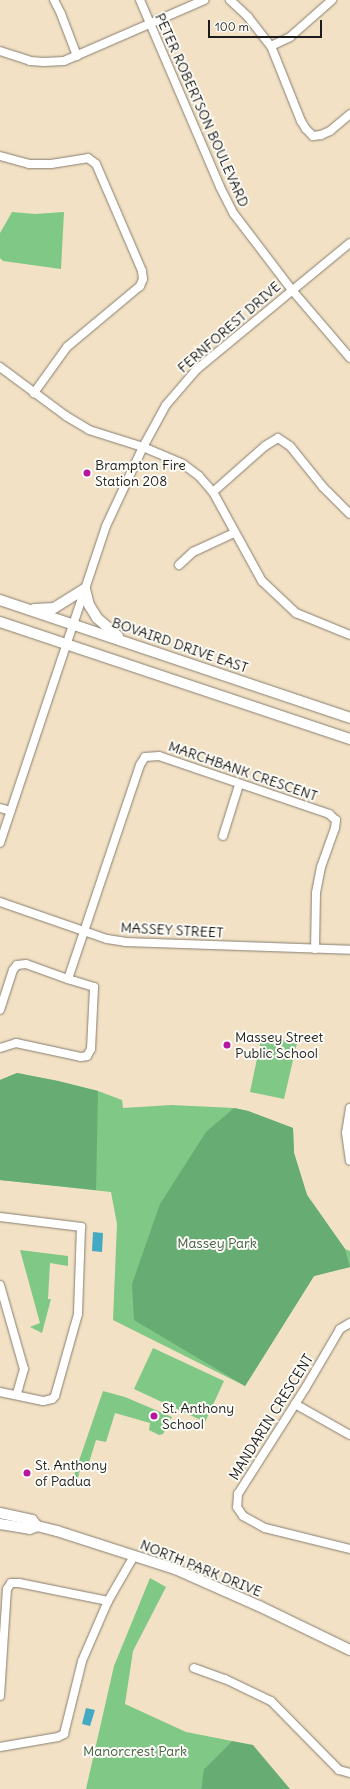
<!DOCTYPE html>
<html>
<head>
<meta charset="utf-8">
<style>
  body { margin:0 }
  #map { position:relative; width:350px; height:1789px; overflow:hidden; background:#f2e1c4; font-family:Delius,sans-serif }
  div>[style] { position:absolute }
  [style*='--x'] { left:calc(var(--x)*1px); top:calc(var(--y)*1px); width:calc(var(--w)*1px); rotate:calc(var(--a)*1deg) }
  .green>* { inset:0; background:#7fc885 }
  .forest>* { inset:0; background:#67ac72 }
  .water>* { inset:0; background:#44aac4 }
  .roads { filter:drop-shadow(0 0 1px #877e70) drop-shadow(0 0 1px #877e70) }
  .minor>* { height:8px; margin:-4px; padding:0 4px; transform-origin:4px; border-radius:4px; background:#fff }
  .major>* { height:10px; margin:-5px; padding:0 5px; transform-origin:5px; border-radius:5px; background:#fff }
  .dots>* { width:11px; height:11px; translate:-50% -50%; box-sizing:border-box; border:2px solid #fdfcf7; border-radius:50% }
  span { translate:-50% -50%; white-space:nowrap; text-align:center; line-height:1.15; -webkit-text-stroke:4px #fdfcf7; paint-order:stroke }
  .street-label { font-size:14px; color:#1c1c1c }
  .poi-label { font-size:14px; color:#1c1c1c }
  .left { translate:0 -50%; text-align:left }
  .park-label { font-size:14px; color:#446146 }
  .scale { position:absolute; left:208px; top:20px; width:114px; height:18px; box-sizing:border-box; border:2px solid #1c1c1c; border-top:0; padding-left:5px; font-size:12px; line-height:14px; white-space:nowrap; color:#1c1c1c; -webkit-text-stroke:3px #fdfcf7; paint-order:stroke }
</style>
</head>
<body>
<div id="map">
  <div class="green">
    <i style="clip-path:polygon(12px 212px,35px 214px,64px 212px,61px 269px,3px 261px,0 258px,0 233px)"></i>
    <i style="clip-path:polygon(262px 1035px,297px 1043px,284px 1099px,250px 1092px)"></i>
    <i style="clip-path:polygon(17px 1073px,58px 1081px,98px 1091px,122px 1100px,123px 1108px,171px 1105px,234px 1108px,248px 1111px,293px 1128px,294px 1153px,307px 1195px,345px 1249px,350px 1251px,350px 1267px,314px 1276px,245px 1386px,113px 1320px,117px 1224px,111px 1192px,0 1180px,0 1080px)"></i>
    <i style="clip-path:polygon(20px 1250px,68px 1256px,68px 1266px,50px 1263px,48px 1299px,51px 1299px,42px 1333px,30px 1327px,40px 1323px)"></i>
    <i style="clip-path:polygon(153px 1348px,224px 1381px,205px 1422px,134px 1389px)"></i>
    <i style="clip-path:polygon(103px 1391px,125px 1397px,172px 1417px,163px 1434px,159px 1435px,149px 1430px,150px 1423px,115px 1413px,106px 1442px,96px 1440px,87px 1469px,81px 1466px,77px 1481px,80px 1484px,80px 1488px,70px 1487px)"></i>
    <i style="clip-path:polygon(150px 1578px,166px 1587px,133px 1651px,125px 1704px,186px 1732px,232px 1741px,205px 1768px,201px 1789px,86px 1789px,114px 1666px)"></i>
  </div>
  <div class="forest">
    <i style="clip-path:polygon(17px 1073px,58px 1081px,98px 1091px,96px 1190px,0 1180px,0 1080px)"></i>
    <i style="clip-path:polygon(234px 1108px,248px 1111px,293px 1128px,294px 1153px,307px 1195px,345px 1249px,350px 1267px,314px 1276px,245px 1386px,134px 1320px,132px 1284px,160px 1204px,206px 1132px)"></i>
    <i style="clip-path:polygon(232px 1741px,253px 1745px,290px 1789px,201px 1789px,204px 1769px)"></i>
  </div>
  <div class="water">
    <i style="clip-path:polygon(93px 1232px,103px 1233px,102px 1252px,92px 1251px)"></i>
    <i style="clip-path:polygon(86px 1708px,95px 1710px,90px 1726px,82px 1724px)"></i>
  </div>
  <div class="roads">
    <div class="minor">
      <i style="--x:54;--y:0;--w:16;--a:63"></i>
      <i style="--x:61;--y:14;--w:45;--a:69.1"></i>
      <i style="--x:140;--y:0;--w:203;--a:66.8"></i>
      <i style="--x:220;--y:187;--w:30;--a:63"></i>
      <i style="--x:234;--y:214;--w:96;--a:52.7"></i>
      <i style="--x:292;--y:290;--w:89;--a:49.5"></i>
      <i style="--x:230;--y:0;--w:25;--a:43"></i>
      <i style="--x:248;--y:17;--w:37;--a:52"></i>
      <i style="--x:271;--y:46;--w:81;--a:68.2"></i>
      <i style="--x:301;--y:121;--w:9;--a:58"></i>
      <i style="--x:306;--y:129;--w:10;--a:45"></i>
      <i style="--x:313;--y:136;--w:8;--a:-7"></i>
      <i style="--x:321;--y:135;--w:10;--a:-24"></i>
      <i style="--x:330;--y:131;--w:26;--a:-40"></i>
      <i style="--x:271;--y:46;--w:21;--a:-25"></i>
      <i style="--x:290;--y:37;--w:56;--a:-41.4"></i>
      <i style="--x:0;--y:51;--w:32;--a:18"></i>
      <i style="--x:30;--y:61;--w:14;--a:4"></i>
      <i style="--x:44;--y:62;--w:20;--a:-3"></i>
      <i style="--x:64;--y:61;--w:153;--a:-23.5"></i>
      <i style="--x:0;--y:156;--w:30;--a:15"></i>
      <i style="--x:29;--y:164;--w:22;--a:0"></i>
      <i style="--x:51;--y:164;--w:37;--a:-9"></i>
      <i style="--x:88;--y:158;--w:10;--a:37"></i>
      <i style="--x:96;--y:164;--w:116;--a:66.7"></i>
      <i style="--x:142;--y:271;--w:8;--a:83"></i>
      <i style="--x:143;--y:279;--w:8;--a:113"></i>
      <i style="--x:140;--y:286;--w:95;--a:140.1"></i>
      <i style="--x:67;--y:347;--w:57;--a:125.7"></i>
      <i style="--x:0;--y:367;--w:82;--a:36.6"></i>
      <i style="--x:66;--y:416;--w:27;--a:31"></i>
      <i style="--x:89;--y:430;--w:57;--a:17.5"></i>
      <i style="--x:143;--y:447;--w:43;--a:23"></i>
      <i style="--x:183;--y:464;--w:20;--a:37"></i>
      <i style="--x:199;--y:476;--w:21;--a:49"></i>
      <i style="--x:213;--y:492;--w:102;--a:61.2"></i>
      <i style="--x:262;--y:581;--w:47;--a:43.3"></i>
      <i style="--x:296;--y:613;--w:58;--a:22.2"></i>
      <i style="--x:213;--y:492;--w:69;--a:-41.5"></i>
      <i style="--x:265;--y:446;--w:15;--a:-32"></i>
      <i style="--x:278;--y:438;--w:14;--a:34"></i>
      <i style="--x:290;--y:446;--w:53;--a:51.2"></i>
      <i style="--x:323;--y:487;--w:38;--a:45"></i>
      <i style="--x:179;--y:565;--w:19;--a:-43"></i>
      <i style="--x:193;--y:552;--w:45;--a:-24.9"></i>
      <i style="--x:0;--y:808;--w:11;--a:15"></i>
      <i style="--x:223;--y:836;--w:53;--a:-72.6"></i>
      <i style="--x:0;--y:843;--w:334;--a:-71.5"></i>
      <i style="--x:106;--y:526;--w:87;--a:-64.9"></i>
      <i style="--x:143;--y:447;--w:48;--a:-61.3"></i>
      <i style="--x:166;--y:405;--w:48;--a:-49.3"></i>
      <i style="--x:197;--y:369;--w:198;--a:-39.5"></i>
      <i style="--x:0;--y:902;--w:113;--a:19.1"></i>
      <i style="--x:107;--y:939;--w:18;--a:9"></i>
      <i style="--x:125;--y:942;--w:225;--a:2"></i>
      <i style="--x:0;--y:1010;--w:42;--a:-72"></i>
      <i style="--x:13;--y:970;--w:6;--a:-51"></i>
      <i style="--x:17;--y:965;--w:9;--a:-6"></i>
      <i style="--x:26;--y:964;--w:45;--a:19.7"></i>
      <i style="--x:0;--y:1048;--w:17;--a:-17"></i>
      <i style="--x:16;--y:1043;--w:66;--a:12.2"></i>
      <i style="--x:81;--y:1057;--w:6;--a:-9"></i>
      <i style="--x:87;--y:1056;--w:8;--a:-60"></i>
      <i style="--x:91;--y:1049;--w:62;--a:-87.2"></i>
      <i style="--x:94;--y:987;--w:27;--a:-163"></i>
      <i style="--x:68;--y:979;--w:226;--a:-71.4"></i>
      <i style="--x:140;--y:765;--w:9;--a:-58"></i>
      <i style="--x:145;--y:757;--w:14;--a:-4"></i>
      <i style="--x:159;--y:756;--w:180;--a:18.8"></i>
      <i style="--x:329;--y:814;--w:9;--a:41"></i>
      <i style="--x:336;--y:820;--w:8;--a:97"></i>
      <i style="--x:335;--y:828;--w:41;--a:109.7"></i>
      <i style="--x:321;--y:867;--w:26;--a:101"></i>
      <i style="--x:316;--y:893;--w:56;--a:91"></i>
      <i style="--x:350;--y:1108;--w:25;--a:99"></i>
      <i style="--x:346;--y:1133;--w:28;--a:82"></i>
      <i style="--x:0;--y:1217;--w:82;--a:7"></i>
      <i style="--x:81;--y:1227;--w:87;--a:92"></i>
      <i style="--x:78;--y:1314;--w:85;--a:105.7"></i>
      <i style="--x:55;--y:1396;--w:4;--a:135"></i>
      <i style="--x:52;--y:1399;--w:9;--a:167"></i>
      <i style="--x:43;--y:1401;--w:44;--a:-168.2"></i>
      <i style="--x:0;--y:1285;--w:87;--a:74.1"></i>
      <i style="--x:24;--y:1369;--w:26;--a:106"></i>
      <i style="--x:350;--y:1323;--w:12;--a:149"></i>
      <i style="--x:340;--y:1329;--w:67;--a:120.4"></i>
      <i style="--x:306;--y:1387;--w:127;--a:122.4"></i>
      <i style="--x:238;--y:1494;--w:13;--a:94"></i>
      <i style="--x:237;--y:1507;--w:11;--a:56"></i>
      <i style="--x:243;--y:1516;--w:25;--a:29"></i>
      <i style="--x:265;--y:1528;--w:88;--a:13.9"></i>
      <i style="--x:295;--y:1404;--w:63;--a:29.4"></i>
      <i style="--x:194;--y:1668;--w:33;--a:20"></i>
      <i style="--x:225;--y:1679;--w:51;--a:25.6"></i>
      <i style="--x:271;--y:1701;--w:97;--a:45.4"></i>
      <i style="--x:339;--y:1770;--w:11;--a:15"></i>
      <i style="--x:0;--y:1696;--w:107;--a:-86.3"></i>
      <i style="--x:7;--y:1589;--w:7;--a:-56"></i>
      <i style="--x:11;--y:1583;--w:8;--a:0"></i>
      <i style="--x:19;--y:1583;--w:91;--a:11.4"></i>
      <i style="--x:0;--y:1747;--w:59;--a:-9.8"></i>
      <i style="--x:58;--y:1737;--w:7;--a:-27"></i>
      <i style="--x:64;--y:1734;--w:75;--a:-76.1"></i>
      <i style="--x:82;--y:1661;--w:65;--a:-66.6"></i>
      <i style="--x:108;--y:1601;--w:52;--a:-60"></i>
    </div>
    <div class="major">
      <i style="--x:0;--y:600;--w:369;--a:18.6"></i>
      <i style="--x:34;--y:609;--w:20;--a:-3"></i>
      <i style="--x:54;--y:608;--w:36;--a:-32"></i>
      <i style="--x:85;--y:589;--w:16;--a:76"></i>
      <i style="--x:89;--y:605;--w:15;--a:58"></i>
      <i style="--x:97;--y:618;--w:28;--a:41"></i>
      <i style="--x:0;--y:622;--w:369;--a:18.5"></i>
      <i style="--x:0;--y:1513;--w:33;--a:12"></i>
      <i style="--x:32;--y:1520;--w:8;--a:50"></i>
      <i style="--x:0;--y:1524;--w:30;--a:9"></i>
      <i style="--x:30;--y:1529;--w:8;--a:-23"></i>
      <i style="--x:37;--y:1526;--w:21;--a:14"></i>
      <i style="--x:57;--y:1531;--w:124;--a:17.9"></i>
      <i style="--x:175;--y:1569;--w:92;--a:23.8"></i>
      <i style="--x:259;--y:1606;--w:101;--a:25.8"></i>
    </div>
  </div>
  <div class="dots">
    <i style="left:87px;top:473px;background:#b5179e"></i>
    <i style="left:227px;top:1045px;background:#b5179e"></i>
    <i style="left:154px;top:1416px;background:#b5179e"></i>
    <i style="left:27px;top:1473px;background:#b5179e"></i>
  </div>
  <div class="street-label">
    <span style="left:202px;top:110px;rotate:66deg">PETER ROBERTSON BOULEVARD</span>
    <span style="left:229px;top:327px;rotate:-41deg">FERNFOREST DRIVE</span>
    <span style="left:180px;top:645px;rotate:19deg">BOVAIRD DRIVE EAST</span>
    <span style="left:243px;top:771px;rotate:19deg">MARCHBANK CRESCENT</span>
    <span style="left:172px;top:930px;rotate:3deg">MASSEY STREET</span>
    <span style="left:271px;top:1417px;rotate:-58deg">MANDARIN CRESCENT</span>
    <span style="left:201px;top:1568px;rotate:22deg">NORTH PARK DRIVE</span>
  </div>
  <div class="poi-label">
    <span class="left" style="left:95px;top:473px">Brampton Fire<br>Station 208</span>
    <span class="left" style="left:235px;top:1045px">Massey Street<br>Public School</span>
    <span class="left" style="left:162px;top:1416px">St. Anthony<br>School</span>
    <span class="left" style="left:35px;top:1473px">St. Anthony<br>of Padua</span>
  </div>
  <div class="park-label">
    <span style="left:217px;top:1243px">Massey Park</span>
    <span style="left:135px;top:1751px">Manorcrest Park</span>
  </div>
  <div class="scale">100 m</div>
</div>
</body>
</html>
